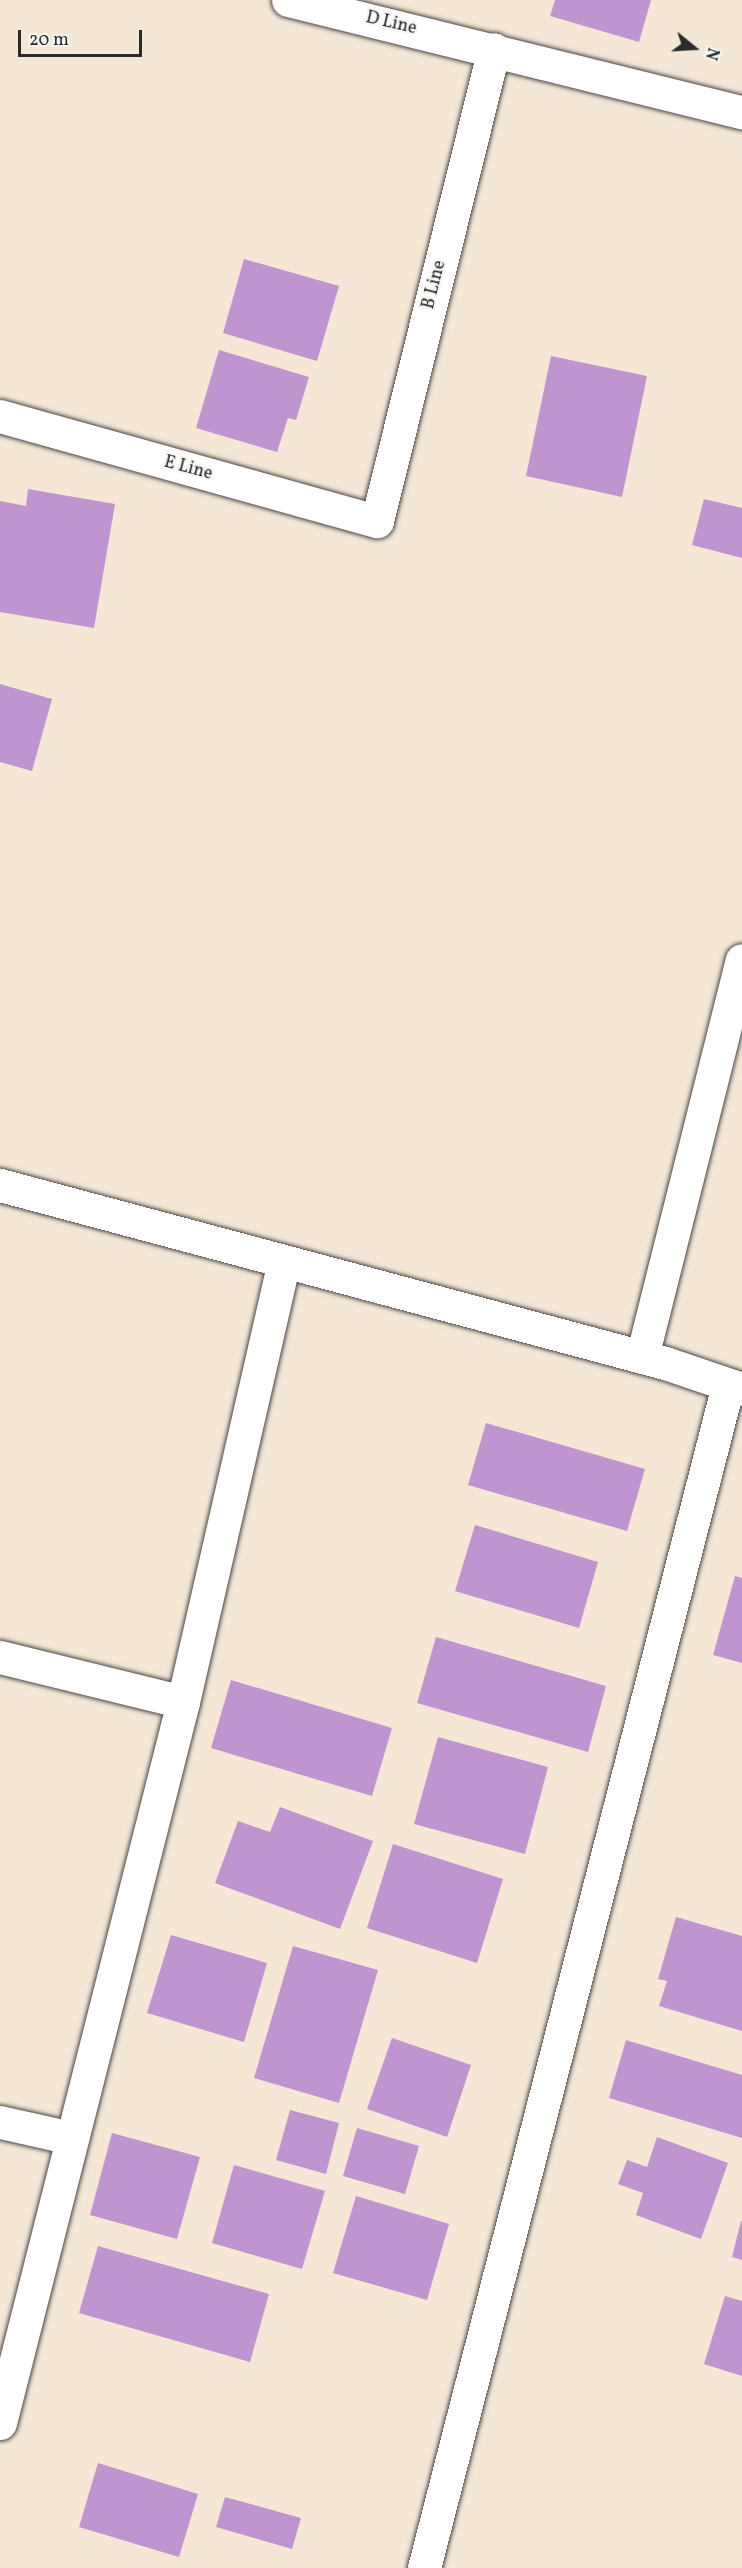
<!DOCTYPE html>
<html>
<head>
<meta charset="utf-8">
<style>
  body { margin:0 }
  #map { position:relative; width:742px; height:2568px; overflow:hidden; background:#f5e7d6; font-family:Vollkorn,serif }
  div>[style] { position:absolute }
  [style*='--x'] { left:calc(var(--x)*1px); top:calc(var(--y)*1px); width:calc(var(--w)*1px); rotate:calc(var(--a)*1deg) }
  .building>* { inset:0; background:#be95ce }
  .roads { filter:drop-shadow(0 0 2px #494745) drop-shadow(0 0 2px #494745) }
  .minor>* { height:33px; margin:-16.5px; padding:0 16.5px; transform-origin:16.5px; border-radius:16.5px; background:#fff }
  .tertiary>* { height:33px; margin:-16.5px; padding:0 16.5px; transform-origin:16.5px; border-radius:16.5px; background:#fff }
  span { translate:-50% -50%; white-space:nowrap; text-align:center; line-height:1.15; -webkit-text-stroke:4.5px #f6f6f2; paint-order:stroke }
  .street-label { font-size:18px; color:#2b2b2b }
  .north { position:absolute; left:664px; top:18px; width:60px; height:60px; -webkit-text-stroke:4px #f6f6f2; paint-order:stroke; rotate:108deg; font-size:16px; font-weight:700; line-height:24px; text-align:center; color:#2b2b2b }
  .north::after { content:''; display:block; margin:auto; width:21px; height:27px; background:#2b2b2b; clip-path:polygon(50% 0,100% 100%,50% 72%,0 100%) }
  .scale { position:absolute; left:18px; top:30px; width:124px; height:27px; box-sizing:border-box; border:3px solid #2b2b2b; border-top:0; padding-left:8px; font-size:18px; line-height:21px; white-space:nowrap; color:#2b2b2b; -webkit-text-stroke:4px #f6f6f2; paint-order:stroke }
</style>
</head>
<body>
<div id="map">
  <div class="building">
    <i style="clip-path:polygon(555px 0,651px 0,639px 42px,550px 16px)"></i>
    <i style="clip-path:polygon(244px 259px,339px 286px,317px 361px,223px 333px)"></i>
    <i style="clip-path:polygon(219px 350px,309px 377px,296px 420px,288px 418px,277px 452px,196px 428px)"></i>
    <i style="clip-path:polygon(551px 356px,647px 376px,622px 497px,526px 476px)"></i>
    <i style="clip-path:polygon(28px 489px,115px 504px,94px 628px,0 612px,0 501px,26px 506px)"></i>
    <i style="clip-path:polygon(704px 499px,742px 508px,742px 558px,692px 545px)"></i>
    <i style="clip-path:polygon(0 684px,52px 699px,32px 771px,0 762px)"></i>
    <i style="clip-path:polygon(486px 1423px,645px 1469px,627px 1531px,468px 1485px)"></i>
    <i style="clip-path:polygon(475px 1525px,598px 1562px,579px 1628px,455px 1591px)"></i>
    <i style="clip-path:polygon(735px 1576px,742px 1578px,742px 1663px,713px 1655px)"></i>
    <i style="clip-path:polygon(436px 1637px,606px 1686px,588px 1752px,417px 1703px)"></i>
    <i style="clip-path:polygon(231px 1680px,392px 1728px,372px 1796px,211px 1748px)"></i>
    <i style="clip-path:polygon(438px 1737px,548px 1767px,525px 1854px,414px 1824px)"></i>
    <i style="clip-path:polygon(280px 1807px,373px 1841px,340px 1929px,215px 1883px,238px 1821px,270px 1832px)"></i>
    <i style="clip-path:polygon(393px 1844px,503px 1879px,477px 1963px,367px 1928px)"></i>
    <i style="clip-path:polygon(676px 1917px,742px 1936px,742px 2031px,659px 2006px,667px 1981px,658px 1979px)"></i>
    <i style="clip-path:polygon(171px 1935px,267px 1963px,244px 2042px,147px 2013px)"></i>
    <i style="clip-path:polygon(293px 1946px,378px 1970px,339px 2103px,254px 2078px)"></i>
    <i style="clip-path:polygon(392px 2038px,471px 2065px,447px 2137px,367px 2109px)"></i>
    <i style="clip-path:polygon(626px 2040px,742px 2075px,742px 2138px,609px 2098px)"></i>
    <i style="clip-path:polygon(290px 2110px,339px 2123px,326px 2174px,276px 2160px)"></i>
    <i style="clip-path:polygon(357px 2128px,419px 2146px,405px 2194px,343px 2176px)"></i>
    <i style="clip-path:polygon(112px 2133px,200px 2157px,177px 2239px,90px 2215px)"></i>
    <i style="clip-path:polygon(657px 2137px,728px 2163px,701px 2239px,636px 2215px,643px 2193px,618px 2184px,627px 2160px,647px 2167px)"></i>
    <i style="clip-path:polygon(234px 2165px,325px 2191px,302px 2269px,212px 2243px)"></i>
    <i style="clip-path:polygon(356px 2196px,449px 2224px,427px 2300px,333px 2273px)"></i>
    <i style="clip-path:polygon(741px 2221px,742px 2221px,742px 2260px,732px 2257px)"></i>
    <i style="clip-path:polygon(98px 2246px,269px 2294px,250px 2362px,79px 2313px)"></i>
    <i style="clip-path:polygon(725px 2296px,742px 2301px,742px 2376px,704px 2364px)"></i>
    <i style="clip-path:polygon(98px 2463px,198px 2494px,179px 2557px,79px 2527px)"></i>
    <i style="clip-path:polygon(225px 2497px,301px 2518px,292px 2549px,216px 2527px)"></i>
  </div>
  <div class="roads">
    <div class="minor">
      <i style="--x:288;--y:0;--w:468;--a:13.9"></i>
      <i style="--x:0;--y:416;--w:391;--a:15.6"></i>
      <i style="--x:377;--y:521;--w:486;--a:-76.1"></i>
      <i style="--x:0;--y:1185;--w:688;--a:14.99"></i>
      <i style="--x:665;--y:1363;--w:81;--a:18.7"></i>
      <i style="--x:0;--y:1657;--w:188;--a:13.8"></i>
      <i style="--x:0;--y:2122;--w:74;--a:12.5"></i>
      <i style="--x:0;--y:2423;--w:744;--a:-75.76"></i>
      <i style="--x:183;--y:1702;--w:451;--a:-77.1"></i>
      <i style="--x:424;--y:2568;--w:1221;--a:-75.59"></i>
    </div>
    <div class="tertiary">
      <i style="--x:642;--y:1357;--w:409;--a:-75.9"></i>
    </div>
  </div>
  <div class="street-label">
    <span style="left:391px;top:24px;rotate:13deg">D Line</span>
    <span style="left:435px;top:285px;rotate:-76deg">B Line</span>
    <span style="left:188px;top:469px;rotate:15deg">E Line</span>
  </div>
  <div class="north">N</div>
  <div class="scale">20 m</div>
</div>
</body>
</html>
